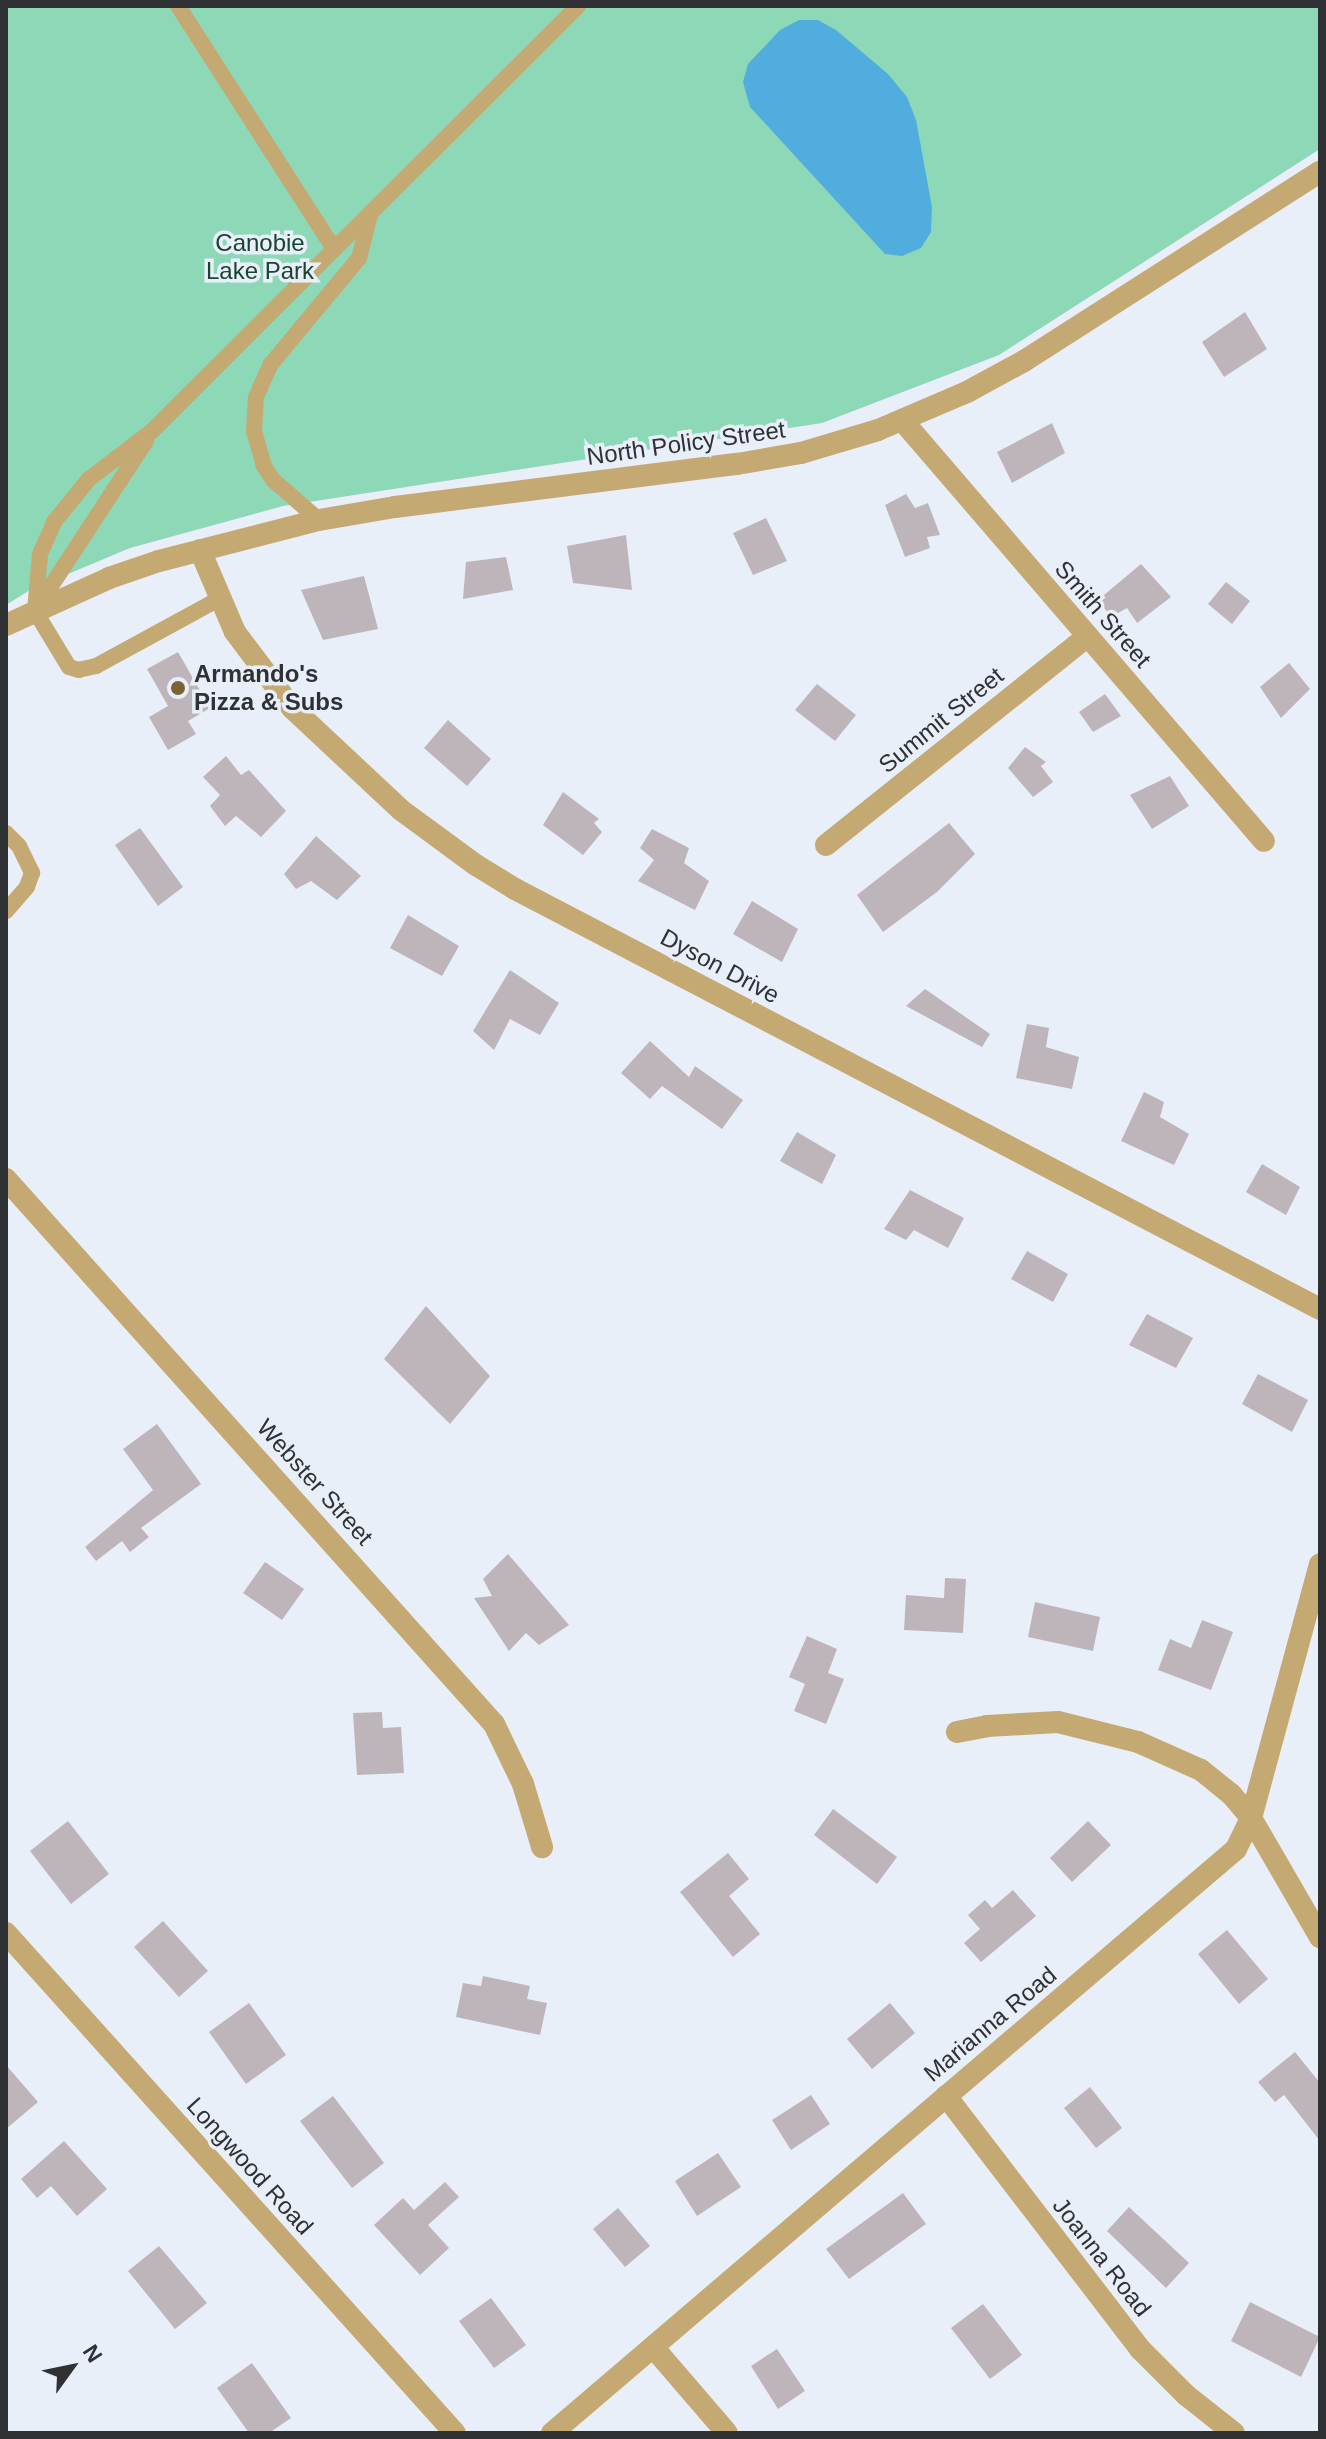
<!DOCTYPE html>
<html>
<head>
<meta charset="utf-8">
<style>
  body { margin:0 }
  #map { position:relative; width:1326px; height:2439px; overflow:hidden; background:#e9eff8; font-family:Helvetica,sans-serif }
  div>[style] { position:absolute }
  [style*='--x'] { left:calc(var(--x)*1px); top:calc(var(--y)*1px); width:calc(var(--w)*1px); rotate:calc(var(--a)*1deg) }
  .green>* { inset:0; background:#8dd8b7 }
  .water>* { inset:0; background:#52addf }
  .building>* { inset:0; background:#beb5bb }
  .service>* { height:16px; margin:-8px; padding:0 8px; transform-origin:8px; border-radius:8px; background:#c5a973 }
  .minor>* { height:22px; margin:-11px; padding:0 11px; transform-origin:11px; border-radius:11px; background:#c5a973 }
  .tertiary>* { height:22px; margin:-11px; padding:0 11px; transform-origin:11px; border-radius:11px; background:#c5a973 }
  .dots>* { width:22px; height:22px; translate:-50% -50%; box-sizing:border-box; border:4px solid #e9eff8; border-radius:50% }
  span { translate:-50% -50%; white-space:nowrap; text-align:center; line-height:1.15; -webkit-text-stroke:7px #e9eff8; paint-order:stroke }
  .park-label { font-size:24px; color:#184432 }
  .street-label { font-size:24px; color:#2f3134 }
  .poi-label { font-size:24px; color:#2f3134; font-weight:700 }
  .left { translate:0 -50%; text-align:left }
  .frame { position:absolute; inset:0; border:8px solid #2f3134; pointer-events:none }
  .north { position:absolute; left:32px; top:2327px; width:80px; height:80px; -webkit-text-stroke:6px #e9eff8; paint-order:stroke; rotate:57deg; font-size:22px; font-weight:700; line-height:32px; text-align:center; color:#2f3134 }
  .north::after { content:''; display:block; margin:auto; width:28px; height:36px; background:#2f3134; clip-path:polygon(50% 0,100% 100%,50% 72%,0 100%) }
</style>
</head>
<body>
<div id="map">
  <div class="green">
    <i style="clip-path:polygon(6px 6px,1320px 6px,1320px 149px,999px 355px,822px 423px,283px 506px,130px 548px,30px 590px,6px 605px)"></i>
  </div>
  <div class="water">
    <i style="clip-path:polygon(799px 20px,818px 20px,836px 30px,888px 74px,907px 97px,916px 120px,932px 207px,931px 232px,921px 248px,902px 256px,885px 254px,750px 107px,743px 82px,748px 64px,780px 30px)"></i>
  </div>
  <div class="building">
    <i style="clip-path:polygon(1245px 312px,1267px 349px,1224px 377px,1202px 342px)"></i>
    <i style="clip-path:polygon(1052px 423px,1065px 453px,1012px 483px,997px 452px)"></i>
    <i style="clip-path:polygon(906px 494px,915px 508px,928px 503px,940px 535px,927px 537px,930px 548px,905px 557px,885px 505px)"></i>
    <i style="clip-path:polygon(766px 518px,787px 561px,753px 575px,733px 533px)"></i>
    <i style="clip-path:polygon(626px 535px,632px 590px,573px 583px,567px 546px)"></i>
    <i style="clip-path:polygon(506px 557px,513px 590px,463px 599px,466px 562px)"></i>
    <i style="clip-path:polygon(1141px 564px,1171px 597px,1137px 623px,1127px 608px,1111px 617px,1098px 600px)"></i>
    <i style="clip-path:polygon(364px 576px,378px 629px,323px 640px,301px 590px)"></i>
    <i style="clip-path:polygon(1226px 582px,1250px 601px,1232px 624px,1208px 604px)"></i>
    <i style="clip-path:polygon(178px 652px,210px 708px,188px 721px,196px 734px,168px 750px,149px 717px,168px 706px,147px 669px)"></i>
    <i style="clip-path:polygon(1289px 663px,1310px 689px,1281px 718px,1260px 687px)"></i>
    <i style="clip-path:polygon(817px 684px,856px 715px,835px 741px,795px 710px)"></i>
    <i style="clip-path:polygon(1105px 694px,1121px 716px,1093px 732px,1079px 712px)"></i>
    <i style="clip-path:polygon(448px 720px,491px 759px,467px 786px,424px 748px)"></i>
    <i style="clip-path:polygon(1025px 747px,1046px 762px,1041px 766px,1053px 782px,1033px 797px,1008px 768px)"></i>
    <i style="clip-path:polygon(226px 756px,241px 775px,249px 770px,286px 811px,261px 837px,236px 816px,225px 826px,210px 806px,220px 795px,203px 777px)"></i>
    <i style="clip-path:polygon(1170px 776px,1189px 806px,1152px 829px,1130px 795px)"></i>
    <i style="clip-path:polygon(563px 792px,599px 819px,594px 823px,602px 832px,583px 855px,543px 825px)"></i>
    <i style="clip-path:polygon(949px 823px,975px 854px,937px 892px,883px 932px,857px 895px)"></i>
    <i style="clip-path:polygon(140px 828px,183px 887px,158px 906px,115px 845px)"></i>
    <i style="clip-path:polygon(652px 829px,689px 848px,684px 863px,709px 881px,695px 910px,638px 881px,654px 860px,640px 848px)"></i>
    <i style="clip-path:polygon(316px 836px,361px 876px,337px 900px,311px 881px,296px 889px,284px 874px)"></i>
    <i style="clip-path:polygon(752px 901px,798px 929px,782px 962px,733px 934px)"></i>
    <i style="clip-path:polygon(408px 915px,459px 946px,442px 976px,390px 948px)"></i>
    <i style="clip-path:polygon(510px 970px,559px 1003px,540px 1035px,510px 1019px,494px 1050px,473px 1031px)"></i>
    <i style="clip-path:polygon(925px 989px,990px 1034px,982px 1047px,906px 1006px)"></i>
    <i style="clip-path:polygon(1027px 1024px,1049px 1028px,1046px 1047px,1079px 1057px,1072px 1089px,1016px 1078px)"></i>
    <i style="clip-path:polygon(650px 1041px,689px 1077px,695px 1066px,743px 1100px,722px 1129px,662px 1086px,650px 1099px,621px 1073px)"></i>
    <i style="clip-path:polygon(1144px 1092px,1164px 1102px,1160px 1117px,1189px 1134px,1174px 1165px,1121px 1141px)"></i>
    <i style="clip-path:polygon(797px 1132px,836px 1155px,822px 1184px,780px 1161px)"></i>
    <i style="clip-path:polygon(1262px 1164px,1300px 1187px,1286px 1215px,1246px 1192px)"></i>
    <i style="clip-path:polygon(910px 1190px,964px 1218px,948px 1248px,914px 1230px,906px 1240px,884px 1229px)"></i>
    <i style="clip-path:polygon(1027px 1251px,1068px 1274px,1053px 1302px,1011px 1279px)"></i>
    <i style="clip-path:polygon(426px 1306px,490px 1376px,450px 1424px,384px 1359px)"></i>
    <i style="clip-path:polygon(1147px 1314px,1193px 1338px,1176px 1368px,1129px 1345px)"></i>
    <i style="clip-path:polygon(1258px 1374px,1308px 1400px,1292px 1432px,1242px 1404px)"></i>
    <i style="clip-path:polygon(157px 1424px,201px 1484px,141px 1528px,149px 1537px,130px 1552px,122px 1541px,96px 1561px,85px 1547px,153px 1490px,123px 1449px)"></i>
    <i style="clip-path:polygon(508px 1554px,569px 1625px,539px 1645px,526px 1633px,509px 1651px,474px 1598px,492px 1596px,483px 1579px)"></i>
    <i style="clip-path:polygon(265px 1562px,304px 1589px,282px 1620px,243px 1593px)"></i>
    <i style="clip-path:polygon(945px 1578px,966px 1579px,963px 1633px,904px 1630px,906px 1595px,944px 1598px)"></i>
    <i style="clip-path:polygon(1035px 1602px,1100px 1617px,1093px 1651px,1028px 1637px)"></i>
    <i style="clip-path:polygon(1202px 1620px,1233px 1632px,1211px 1690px,1158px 1670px,1170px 1639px,1191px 1648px)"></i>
    <i style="clip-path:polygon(807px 1636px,837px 1649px,828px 1673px,844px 1679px,826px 1724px,794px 1711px,805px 1684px,789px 1677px)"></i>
    <i style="clip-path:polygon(382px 1712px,383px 1728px,401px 1727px,404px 1773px,357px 1775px,353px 1713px)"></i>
    <i style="clip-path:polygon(833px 1809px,897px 1857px,877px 1884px,814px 1835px)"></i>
    <i style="clip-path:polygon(68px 1821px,109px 1874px,71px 1904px,30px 1851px)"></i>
    <i style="clip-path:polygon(1088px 1821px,1111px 1845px,1072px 1882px,1050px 1858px)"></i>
    <i style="clip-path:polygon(728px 1853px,749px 1879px,729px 1896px,760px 1934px,733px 1957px,680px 1892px)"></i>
    <i style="clip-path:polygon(1013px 1890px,1036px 1916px,981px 1962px,964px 1943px,980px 1929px,968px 1915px,985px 1900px,992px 1908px)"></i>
    <i style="clip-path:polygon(163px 1921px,208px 1971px,179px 1997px,134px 1947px)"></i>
    <i style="clip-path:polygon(1227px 1930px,1268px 1979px,1239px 2004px,1198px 1954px)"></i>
    <i style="clip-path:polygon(483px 1976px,530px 1986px,527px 1999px,547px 2003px,540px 2035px,456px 2017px,463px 1983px,481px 1986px)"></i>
    <i style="clip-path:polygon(249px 2003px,286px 2055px,246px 2084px,209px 2032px)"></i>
    <i style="clip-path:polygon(890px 2003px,915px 2033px,872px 2069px,847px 2039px)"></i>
    <i style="clip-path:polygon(1295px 2052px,1320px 2083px,1320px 2141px,1284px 2095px,1275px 2102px,1258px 2082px)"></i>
    <i style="clip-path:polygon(6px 2065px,38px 2102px,6px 2129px)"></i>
    <i style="clip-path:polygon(1090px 2087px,1122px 2128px,1096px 2148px,1064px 2108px)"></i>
    <i style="clip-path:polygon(811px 2095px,830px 2124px,791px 2150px,772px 2120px)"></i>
    <i style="clip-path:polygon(333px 2096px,384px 2163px,352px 2188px,300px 2121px)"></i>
    <i style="clip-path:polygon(64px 2141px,107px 2189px,77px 2216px,51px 2186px,37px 2198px,21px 2179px)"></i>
    <i style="clip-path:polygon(718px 2153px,741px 2187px,697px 2216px,675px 2181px)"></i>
    <i style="clip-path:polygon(445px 2182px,459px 2197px,428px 2225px,449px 2248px,420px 2275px,374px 2225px,403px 2198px,414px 2210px)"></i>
    <i style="clip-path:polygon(903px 2193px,926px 2224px,849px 2279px,826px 2249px)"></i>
    <i style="clip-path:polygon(1129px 2207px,1189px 2263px,1166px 2288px,1107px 2231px)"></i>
    <i style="clip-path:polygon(618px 2208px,650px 2246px,625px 2267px,593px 2229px)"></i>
    <i style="clip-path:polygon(159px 2246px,207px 2303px,175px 2329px,128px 2271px)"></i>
    <i style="clip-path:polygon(491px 2298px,526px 2345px,494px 2368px,459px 2321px)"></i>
    <i style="clip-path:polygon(1250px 2302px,1320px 2337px,1301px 2377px,1231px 2341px)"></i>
    <i style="clip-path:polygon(983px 2304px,1022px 2355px,990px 2379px,951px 2328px)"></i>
    <i style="clip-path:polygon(777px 2349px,805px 2391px,778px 2409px,751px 2366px)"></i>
    <i style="clip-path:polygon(252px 2363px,291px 2418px,269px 2433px,249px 2433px,217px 2388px)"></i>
  </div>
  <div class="service">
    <i style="--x:178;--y:6;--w:289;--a:57.3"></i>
    <i style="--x:319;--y:520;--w:61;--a:-139"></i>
    <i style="--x:273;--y:480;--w:17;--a:-123"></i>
    <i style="--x:264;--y:466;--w:35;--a:-106"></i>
    <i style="--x:254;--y:432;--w:35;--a:-87"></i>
    <i style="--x:256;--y:397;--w:36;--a:-66"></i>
    <i style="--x:271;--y:364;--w:138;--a:-50.3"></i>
    <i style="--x:359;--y:258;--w:44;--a:-75.7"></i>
    <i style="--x:219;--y:599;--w:140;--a:151.4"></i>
    <i style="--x:96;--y:666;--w:17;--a:167"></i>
    <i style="--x:79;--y:670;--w:10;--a:-163"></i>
    <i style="--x:69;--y:667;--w:66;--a:-121.3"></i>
    <i style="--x:35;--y:611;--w:57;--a:-85"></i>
    <i style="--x:40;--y:554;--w:35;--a:-66"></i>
    <i style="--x:54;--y:522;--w:55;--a:-50.9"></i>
    <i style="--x:89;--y:479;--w:79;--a:-37.3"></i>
    <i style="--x:152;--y:431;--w:602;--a:-44.93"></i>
    <i style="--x:36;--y:609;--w:201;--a:-56.8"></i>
    <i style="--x:6;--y:833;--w:18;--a:45"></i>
    <i style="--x:19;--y:846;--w:30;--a:64"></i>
    <i style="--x:32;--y:873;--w:15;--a:110"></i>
    <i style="--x:27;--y:887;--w:32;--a:131"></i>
  </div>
  <div class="minor">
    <i style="--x:902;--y:420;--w:555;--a:49.31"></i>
    <i style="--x:200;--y:550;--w:89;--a:66.9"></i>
    <i style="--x:235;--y:632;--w:95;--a:53.1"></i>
    <i style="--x:292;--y:708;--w:149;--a:43.1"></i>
    <i style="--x:401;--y:810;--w:93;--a:36.3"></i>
    <i style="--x:476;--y:865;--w:46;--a:31.6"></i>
    <i style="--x:515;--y:889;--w:908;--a:27.55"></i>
    <i style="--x:826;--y:845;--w:335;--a:-38.6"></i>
    <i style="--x:6;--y:1179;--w:732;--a:48.16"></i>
    <i style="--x:494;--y:1724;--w:67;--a:64.2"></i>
    <i style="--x:523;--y:1784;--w:66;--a:73.2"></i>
    <i style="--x:957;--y:1732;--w:31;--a:-11"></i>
    <i style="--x:987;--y:1726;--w:71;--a:-3.2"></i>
    <i style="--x:1058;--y:1722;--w:82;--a:14"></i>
    <i style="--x:1138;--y:1742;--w:69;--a:24"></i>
    <i style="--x:1201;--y:1770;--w:38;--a:39"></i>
    <i style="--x:1231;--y:1794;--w:31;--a:50"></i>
    <i style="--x:1251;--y:1818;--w:138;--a:59.9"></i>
    <i style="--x:6;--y:1933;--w:672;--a:48.08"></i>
    <i style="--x:946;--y:2096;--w:319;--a:52.5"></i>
    <i style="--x:1140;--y:2349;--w:65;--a:45"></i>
    <i style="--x:1186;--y:2395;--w:61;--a:38.4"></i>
    <i style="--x:653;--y:2347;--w:113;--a:49.3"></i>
    <i style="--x:552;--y:2433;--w:899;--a:-40.49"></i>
    <i style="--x:1236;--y:1849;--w:34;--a:-64"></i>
    <i style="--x:1251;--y:1818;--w:263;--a:-74.8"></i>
  </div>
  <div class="tertiary">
    <i style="--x:6;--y:625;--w:113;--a:-24.5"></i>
    <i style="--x:109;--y:578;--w:53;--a:-18.8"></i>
    <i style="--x:159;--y:561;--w:165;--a:-14.4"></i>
    <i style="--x:319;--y:520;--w:77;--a:-9.7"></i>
    <i style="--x:395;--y:507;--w:345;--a:-7.2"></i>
    <i style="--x:737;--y:464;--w:65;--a:-9.8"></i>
    <i style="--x:801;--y:453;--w:80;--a:-16.6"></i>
    <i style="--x:878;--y:430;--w:97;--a:-23.1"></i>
    <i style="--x:967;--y:392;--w:65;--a:-28.5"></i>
    <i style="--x:1024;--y:361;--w:351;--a:-32.6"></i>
  </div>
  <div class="dots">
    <i style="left:178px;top:688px;background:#7c6334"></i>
  </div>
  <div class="park-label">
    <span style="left:260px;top:257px">Canobie<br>Lake Park</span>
  </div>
  <div class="street-label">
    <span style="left:686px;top:443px;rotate:-8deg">North Policy Street</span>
    <span style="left:1103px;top:614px;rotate:49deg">Smith Street</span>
    <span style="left:941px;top:720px;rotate:-39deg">Summit Street</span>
    <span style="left:720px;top:966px;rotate:28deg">Dyson Drive</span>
    <span style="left:315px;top:1482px;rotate:48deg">Webster Street</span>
    <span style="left:990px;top:2024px;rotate:-40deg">Marianna Road</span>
    <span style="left:250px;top:2166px;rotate:48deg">Longwood Road</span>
    <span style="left:1102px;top:2257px;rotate:52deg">Joanna Road</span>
  </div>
  <div class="poi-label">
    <span class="left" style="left:194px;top:688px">Armando's<br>Pizza &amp; Subs</span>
  </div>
  <div class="frame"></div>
  <div class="north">N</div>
</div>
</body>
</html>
